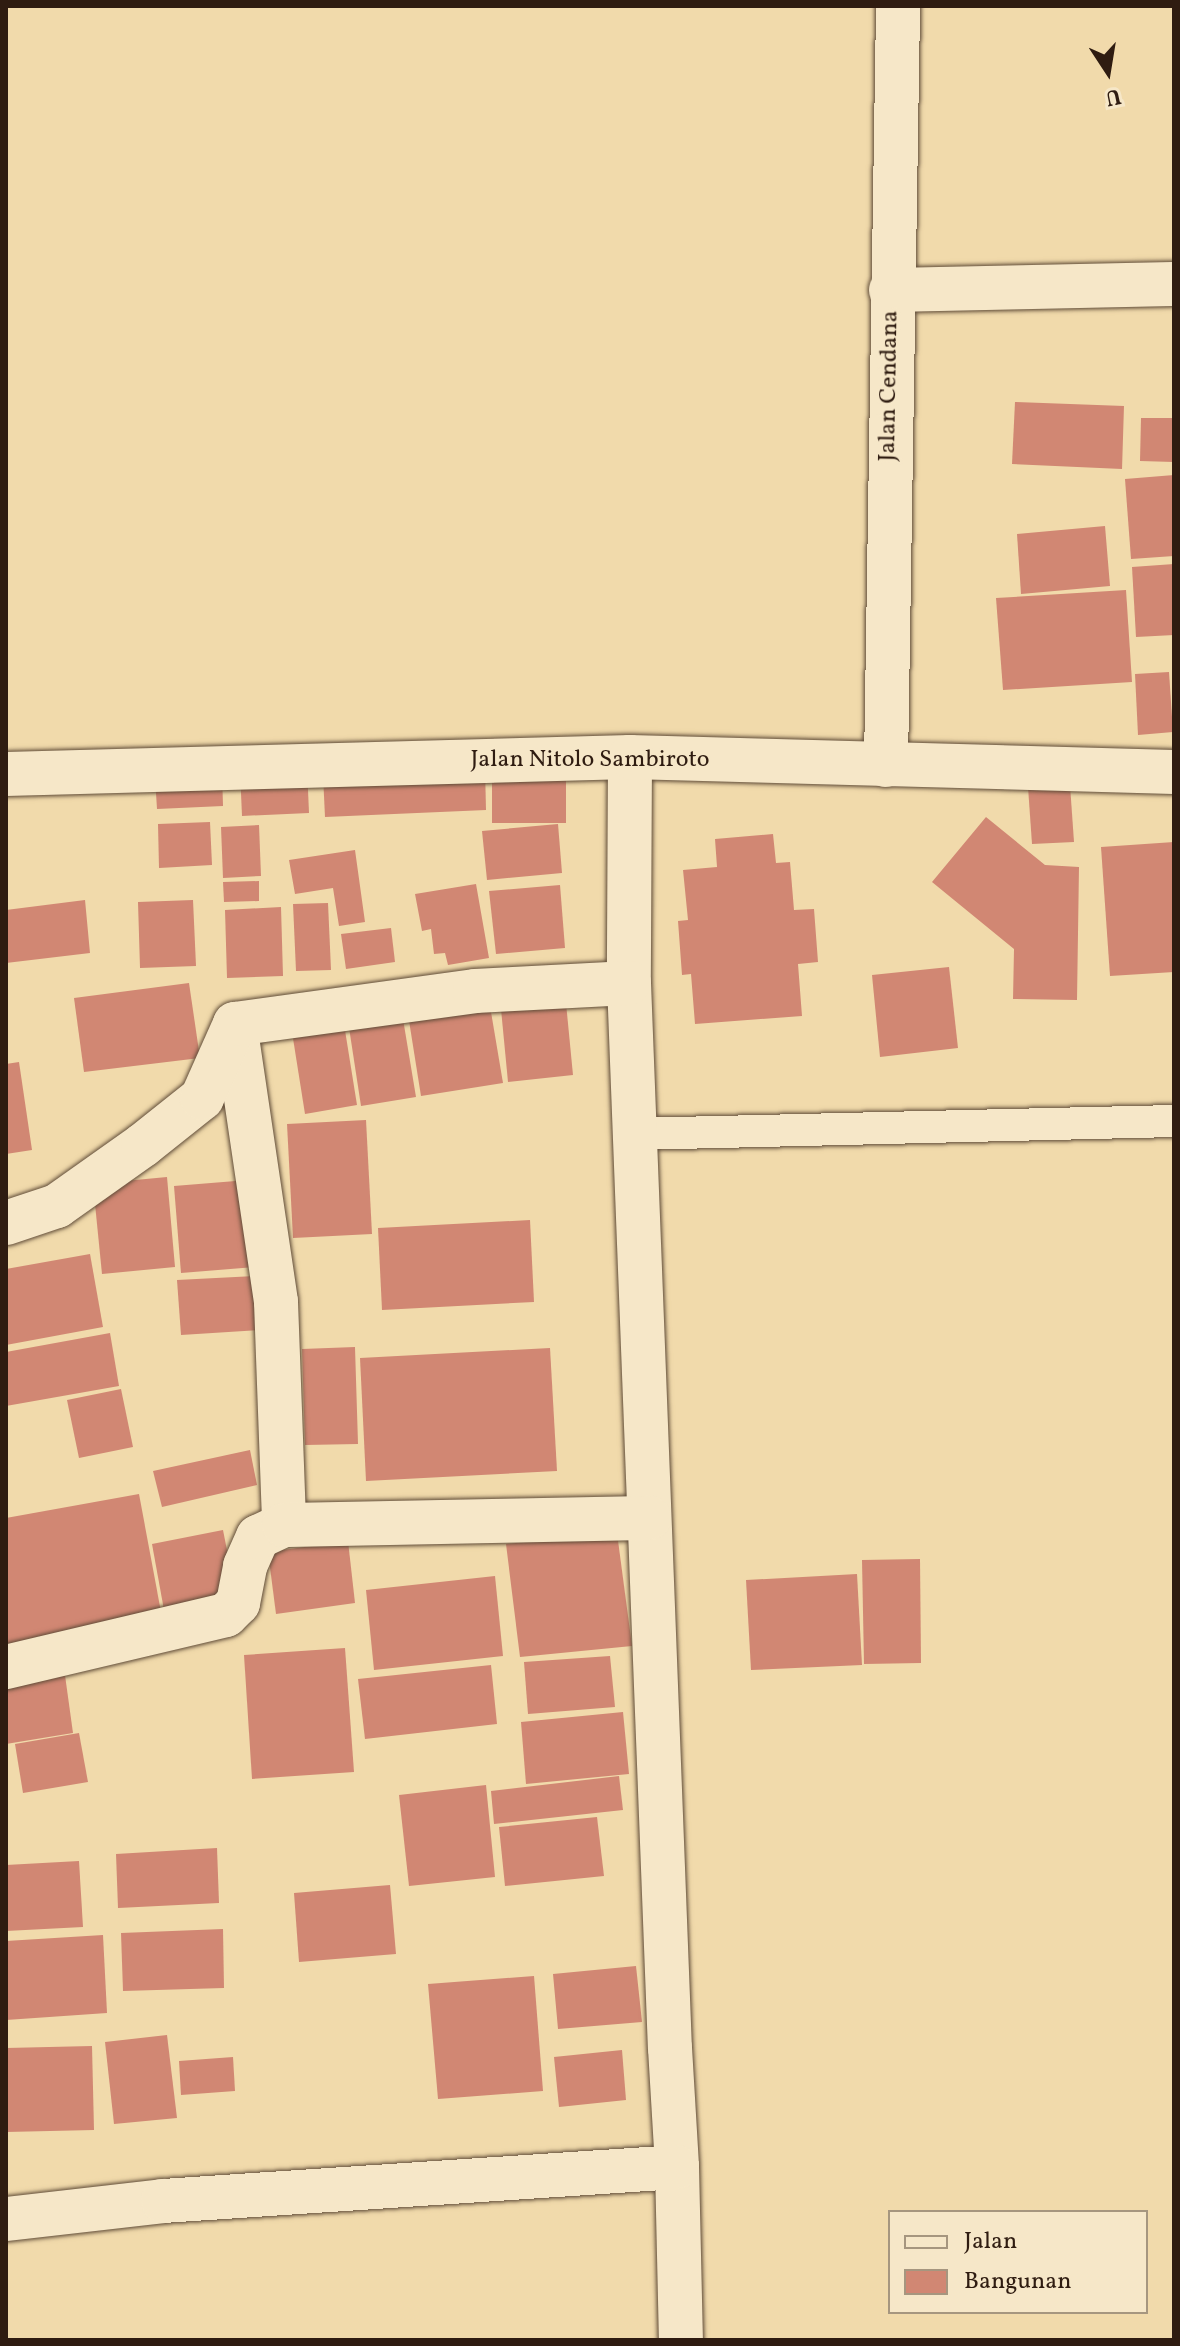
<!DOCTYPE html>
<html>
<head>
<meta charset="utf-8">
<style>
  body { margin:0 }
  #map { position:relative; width:1180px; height:2346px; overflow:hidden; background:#f1daab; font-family:Vollkorn,serif }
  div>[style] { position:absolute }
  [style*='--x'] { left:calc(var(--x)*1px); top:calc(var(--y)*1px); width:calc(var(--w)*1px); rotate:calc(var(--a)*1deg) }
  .building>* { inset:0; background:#d18773 }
  .roads { filter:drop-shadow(0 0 2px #604c38) drop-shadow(0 0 2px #604c38) }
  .service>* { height:32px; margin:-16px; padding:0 16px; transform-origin:16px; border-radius:16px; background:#f6e7c8 }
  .minor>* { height:44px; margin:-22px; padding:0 22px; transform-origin:22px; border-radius:22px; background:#f6e7c8 }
  .tertiary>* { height:44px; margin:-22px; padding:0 22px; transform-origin:22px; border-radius:22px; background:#f6e7c8 }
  span { translate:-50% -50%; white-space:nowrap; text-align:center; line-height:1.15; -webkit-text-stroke:6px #f6e7c8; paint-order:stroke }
  .street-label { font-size:24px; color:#2f1c11 }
  .frame { position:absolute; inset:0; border:8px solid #2f1c11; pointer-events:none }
  .legend { position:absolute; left:888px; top:2210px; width:260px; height:104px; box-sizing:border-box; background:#f6e7c8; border:2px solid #a6967f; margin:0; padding:10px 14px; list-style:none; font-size:24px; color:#2f1c11 }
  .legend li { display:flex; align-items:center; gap:16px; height:40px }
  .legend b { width:40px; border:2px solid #a6967f }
  .north { position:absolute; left:1068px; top:32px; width:80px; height:80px; -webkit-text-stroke:6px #f6e7c8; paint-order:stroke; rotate:168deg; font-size:22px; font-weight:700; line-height:32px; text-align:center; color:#2f1c11 }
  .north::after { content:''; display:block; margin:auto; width:28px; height:36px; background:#2f1c11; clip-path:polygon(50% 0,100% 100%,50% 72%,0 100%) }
</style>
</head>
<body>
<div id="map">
  <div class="building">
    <i style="clip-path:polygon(1015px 402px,1124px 406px,1122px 469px,1012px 464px)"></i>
    <i style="clip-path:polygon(1141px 418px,1174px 418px,1174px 462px,1140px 461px)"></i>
    <i style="clip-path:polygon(1174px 475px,1174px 556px,1131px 559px,1125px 479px)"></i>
    <i style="clip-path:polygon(1105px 526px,1110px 586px,1021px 594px,1017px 534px)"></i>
    <i style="clip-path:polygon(1174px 564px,1174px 635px,1136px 637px,1132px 567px)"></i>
    <i style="clip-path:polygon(1126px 590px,1132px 682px,1003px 690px,996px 598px)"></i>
    <i style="clip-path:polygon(1169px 672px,1173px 732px,1138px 735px,1135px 674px)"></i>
    <i style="clip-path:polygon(307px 767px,309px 813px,242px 816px,240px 770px)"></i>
    <i style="clip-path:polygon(485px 768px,486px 810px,325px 817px,323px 775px)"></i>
    <i style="clip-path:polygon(492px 770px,566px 770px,566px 823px,492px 823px)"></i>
    <i style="clip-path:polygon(222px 774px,223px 806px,157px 809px,155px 776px)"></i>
    <i style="clip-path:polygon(1070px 785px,1074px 842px,1032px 844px,1028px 787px)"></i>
    <i style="clip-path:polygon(986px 817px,1045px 865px,1079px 867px,1077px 1000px,1013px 999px,1014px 949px,932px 882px)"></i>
    <i style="clip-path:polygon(210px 822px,212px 865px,159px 868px,158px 824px)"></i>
    <i style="clip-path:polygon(558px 824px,562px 873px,487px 880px,482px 831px)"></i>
    <i style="clip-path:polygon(259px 825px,261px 876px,223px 878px,221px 827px)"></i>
    <i style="clip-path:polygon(773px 834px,776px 863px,790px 862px,794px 910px,814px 909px,818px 962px,798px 964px,802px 1016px,695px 1024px,691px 974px,682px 975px,678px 921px,688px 920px,683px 870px,717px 867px,715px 839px)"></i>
    <i style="clip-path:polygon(1174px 842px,1174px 972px,1110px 976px,1101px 847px)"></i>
    <i style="clip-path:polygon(355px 850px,365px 922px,339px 926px,333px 888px,295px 894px,289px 860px)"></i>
    <i style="clip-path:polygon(259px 881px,259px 901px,224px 902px,223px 882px)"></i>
    <i style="clip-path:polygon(476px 884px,489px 958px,448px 965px,445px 953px,434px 954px,431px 929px,422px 931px,415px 894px)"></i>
    <i style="clip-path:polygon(560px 885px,565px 948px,496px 954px,489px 891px)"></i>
    <i style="clip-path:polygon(85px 900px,90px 953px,6px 963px,6px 910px)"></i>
    <i style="clip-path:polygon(193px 900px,196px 966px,140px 968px,138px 902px)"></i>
    <i style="clip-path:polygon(328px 903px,331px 970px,296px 971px,293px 904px)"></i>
    <i style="clip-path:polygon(281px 907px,283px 976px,227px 978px,225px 910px)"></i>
    <i style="clip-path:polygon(391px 928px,395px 962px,346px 969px,341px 934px)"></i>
    <i style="clip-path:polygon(949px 967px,958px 1048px,880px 1057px,872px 975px)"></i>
    <i style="clip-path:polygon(189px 983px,200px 1058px,84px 1072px,74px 998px)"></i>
    <i style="clip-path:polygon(566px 1003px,573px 1075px,508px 1082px,501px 1009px)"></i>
    <i style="clip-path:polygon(490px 1006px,503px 1083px,421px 1096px,407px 1008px)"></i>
    <i style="clip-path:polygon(402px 1013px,416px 1097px,361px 1106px,348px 1021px)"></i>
    <i style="clip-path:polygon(344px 1024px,357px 1105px,305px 1114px,292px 1032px)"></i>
    <i style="clip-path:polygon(19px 1062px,32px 1150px,6px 1154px,6px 1064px)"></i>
    <i style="clip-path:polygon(366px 1120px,372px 1234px,293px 1238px,287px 1124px)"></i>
    <i style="clip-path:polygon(167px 1177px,175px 1267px,102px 1274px,93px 1184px)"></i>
    <i style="clip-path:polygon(248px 1180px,255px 1267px,181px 1273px,174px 1186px)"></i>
    <i style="clip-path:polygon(530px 1220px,534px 1302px,382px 1310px,378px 1228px)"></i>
    <i style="clip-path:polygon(90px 1254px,103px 1327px,6px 1345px,6px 1269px)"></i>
    <i style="clip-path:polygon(255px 1276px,258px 1330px,181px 1335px,177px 1280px)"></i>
    <i style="clip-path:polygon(110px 1333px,119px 1386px,6px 1406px,6px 1352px)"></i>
    <i style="clip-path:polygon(355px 1347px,358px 1444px,305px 1445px,302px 1349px)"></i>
    <i style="clip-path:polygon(550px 1348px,557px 1471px,366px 1481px,360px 1358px)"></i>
    <i style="clip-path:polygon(121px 1389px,133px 1447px,79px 1458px,67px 1400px)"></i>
    <i style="clip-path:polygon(250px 1450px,257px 1485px,162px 1507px,153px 1471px)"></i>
    <i style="clip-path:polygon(139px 1494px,164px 1628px,10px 1656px,6px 1636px,6px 1518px)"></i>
    <i style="clip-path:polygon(223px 1530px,236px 1596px,164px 1610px,152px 1544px)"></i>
    <i style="clip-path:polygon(617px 1533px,632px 1646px,520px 1657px,506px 1544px)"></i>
    <i style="clip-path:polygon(348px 1541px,355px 1603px,276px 1614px,268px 1552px)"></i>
    <i style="clip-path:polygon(920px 1559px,921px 1663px,864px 1664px,862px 1560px)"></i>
    <i style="clip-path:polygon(857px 1574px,862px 1665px,751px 1670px,746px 1580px)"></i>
    <i style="clip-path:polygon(495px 1576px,503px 1656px,374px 1670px,366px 1590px)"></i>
    <i style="clip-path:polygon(345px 1648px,354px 1772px,252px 1779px,244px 1655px)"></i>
    <i style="clip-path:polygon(610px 1656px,615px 1707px,528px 1714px,524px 1662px)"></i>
    <i style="clip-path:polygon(491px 1665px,497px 1724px,365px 1739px,358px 1679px)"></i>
    <i style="clip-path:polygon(64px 1668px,73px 1733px,6px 1744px,6px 1678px)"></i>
    <i style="clip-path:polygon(623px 1712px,629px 1774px,526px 1784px,521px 1722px)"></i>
    <i style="clip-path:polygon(79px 1733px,88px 1782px,23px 1793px,15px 1744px)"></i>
    <i style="clip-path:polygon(619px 1776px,623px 1810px,494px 1824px,491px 1791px)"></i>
    <i style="clip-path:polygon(486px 1785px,495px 1877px,409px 1886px,399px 1795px)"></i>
    <i style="clip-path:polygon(597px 1817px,604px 1876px,505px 1886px,499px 1827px)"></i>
    <i style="clip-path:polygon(217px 1848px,219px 1903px,118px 1908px,116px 1854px)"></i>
    <i style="clip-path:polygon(79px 1861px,83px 1927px,6px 1931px,6px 1865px)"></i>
    <i style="clip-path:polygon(390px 1885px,396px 1954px,299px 1962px,294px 1893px)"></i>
    <i style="clip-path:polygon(223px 1929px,224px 1988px,123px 1991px,121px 1933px)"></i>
    <i style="clip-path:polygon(103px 1935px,107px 2013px,6px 2020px,6px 1941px)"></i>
    <i style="clip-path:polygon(636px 1966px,642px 2022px,558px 2029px,553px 1974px)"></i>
    <i style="clip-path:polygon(534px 1976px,543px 2091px,438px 2099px,428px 1984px)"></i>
    <i style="clip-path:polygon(167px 2035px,177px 2118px,114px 2124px,105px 2042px)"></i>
    <i style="clip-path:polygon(92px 2046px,94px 2130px,6px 2132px,6px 2048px)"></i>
    <i style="clip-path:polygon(622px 2050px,626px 2100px,559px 2107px,554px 2057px)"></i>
    <i style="clip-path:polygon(233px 2057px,235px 2091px,181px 2095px,179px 2061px)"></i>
  </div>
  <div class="roads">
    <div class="service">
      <i style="--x:635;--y:1134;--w:539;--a:-1.38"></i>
    </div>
    <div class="minor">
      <i style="--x:891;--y:290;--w:283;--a:-1.2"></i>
      <i style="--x:630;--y:757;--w:226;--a:90.3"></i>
      <i style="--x:629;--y:983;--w:1066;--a:87.8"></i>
      <i style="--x:670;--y:2048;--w:119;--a:86.6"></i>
      <i style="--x:677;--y:2167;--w:173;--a:88.7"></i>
      <i style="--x:886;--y:765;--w:759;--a:-89.09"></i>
      <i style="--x:235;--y:1024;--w:281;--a:81.6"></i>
      <i style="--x:276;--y:1302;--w:223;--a:87.9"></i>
      <i style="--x:6;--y:1223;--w:54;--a:-18.4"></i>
      <i style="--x:57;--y:1206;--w:105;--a:-35.3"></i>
      <i style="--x:143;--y:1145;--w:75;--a:-38.5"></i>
      <i style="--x:202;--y:1098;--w:81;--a:-66"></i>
      <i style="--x:235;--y:1024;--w:242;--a:-7.8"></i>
      <i style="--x:475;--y:991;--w:154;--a:-3"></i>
      <i style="--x:6;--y:1667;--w:226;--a:-13.3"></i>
      <i style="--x:226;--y:1615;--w:17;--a:-45"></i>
      <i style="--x:238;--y:1603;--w:38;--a:-79"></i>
      <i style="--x:245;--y:1566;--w:32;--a:-66"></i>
      <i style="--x:258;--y:1537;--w:29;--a:-25"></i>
      <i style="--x:284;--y:1525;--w:365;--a:-1.1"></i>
      <i style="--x:6;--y:2219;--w:158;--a:-6.5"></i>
      <i style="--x:163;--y:2201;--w:515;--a:-3.78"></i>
    </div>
    <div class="tertiary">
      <i style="--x:6;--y:774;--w:624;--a:-1.56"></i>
      <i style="--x:630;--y:757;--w:544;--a:1.58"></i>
    </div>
  </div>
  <div class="street-label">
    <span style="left:890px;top:386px;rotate:-89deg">Jalan Cendana</span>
    <span style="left:590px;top:761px">Jalan Nitolo Sambiroto</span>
  </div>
  <div class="frame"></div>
  <ul class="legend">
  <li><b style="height:10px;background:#f6e7c8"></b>Jalan</li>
  <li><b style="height:22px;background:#d18773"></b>Bangunan</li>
  </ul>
  <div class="north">U</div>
</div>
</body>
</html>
